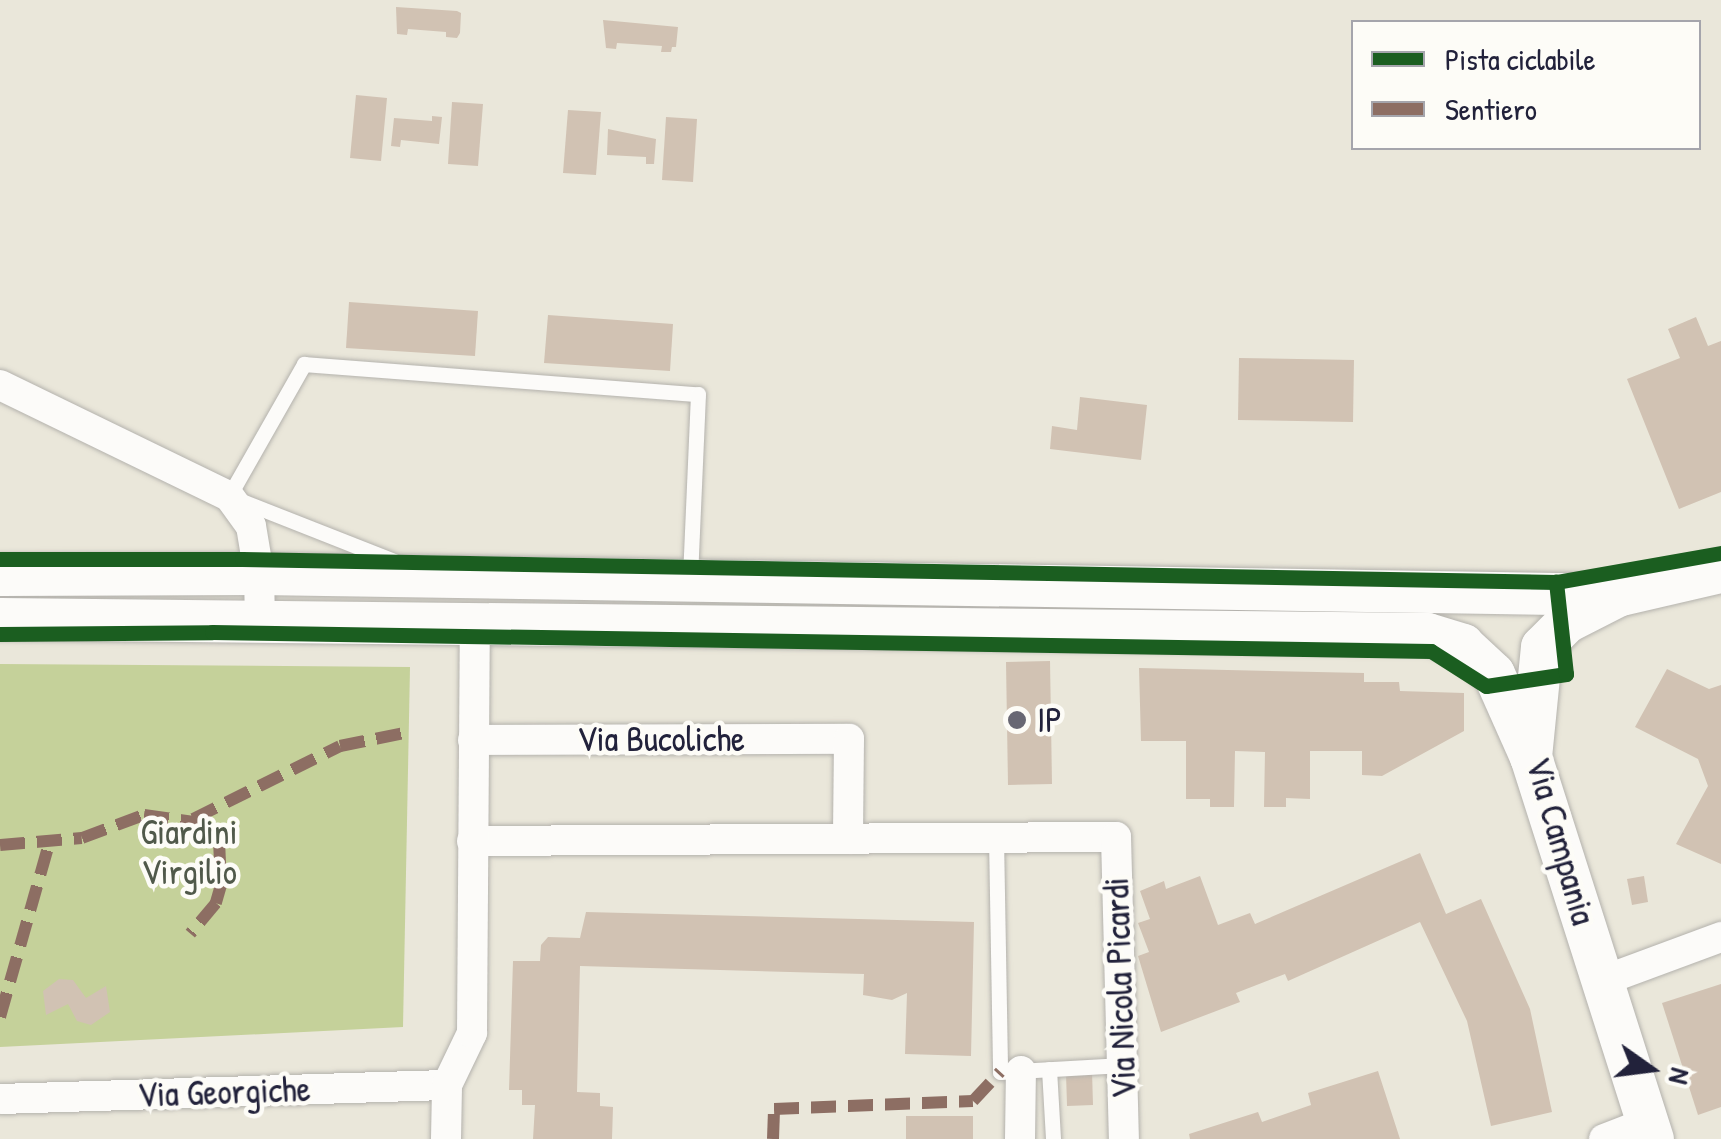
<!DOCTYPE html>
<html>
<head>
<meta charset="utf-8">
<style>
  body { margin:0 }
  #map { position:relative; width:1721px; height:1139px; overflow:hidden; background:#eae7da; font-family:"Patrick Hand",sans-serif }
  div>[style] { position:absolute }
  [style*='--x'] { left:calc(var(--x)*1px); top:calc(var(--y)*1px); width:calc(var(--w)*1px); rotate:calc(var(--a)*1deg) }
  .green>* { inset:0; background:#c5d19a }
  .building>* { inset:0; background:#d1c2b3 }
  .roads { filter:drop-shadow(0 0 2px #b4b2ad) drop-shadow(0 0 2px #b4b2ad) }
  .service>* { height:15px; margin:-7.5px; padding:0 7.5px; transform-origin:7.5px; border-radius:7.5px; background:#fcfbf9 }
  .minor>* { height:30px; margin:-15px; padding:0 15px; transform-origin:15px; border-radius:15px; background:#fcfbf9 }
  .secondary>* { height:42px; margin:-21px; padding:0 21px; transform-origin:21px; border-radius:21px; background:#fcfbf9 }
  .quiet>* { height:12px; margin-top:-6px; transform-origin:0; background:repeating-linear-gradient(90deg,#8d6e63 0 25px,transparent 0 37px) }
  .cycleway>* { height:15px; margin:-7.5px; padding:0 7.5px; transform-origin:7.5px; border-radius:7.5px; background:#1b5e20 }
  .dots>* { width:28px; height:28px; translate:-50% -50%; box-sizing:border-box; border:5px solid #fdfcf7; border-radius:50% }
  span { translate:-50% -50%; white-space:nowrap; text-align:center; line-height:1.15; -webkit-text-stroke:9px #fdfcf7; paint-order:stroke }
  .poi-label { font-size:35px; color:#22223b }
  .left { translate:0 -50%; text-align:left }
  .street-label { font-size:35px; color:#22223b }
  .park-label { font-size:35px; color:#50594a }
  .legend { position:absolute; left:1351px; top:20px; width:350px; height:130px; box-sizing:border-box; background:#fdfcf7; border:2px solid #a5a5ac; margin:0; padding:12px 18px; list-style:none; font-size:30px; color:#22223b }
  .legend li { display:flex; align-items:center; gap:20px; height:50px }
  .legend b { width:50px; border:2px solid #a5a5ac }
  .north { position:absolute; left:1601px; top:1019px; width:100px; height:100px; -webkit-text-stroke:8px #fdfcf7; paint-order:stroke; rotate:104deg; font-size:28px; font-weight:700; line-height:40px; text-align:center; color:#22223b }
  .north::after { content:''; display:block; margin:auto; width:35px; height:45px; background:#22223b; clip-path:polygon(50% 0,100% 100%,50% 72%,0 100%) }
</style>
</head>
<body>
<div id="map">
  <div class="green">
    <i style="clip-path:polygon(0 664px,410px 667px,403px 1027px,0 1047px)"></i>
  </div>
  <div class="building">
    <i style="clip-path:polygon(396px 7px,457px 11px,461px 13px,460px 33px,457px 38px,446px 37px,446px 32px,408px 29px,407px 35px,397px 34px)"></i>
    <i style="clip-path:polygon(603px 20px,678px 27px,676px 47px,672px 47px,671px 52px,661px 52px,662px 46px,617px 43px,616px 49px,606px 48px)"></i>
    <i style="clip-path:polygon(356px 95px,387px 98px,381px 161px,350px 158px)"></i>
    <i style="clip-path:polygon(452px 102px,483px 104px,478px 166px,448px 164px)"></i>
    <i style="clip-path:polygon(568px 110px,601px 112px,596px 175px,563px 173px)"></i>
    <i style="clip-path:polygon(432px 116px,442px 117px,439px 144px,401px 140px,400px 147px,391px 146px,394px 118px,432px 121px)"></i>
    <i style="clip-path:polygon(666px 117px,697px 119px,693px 182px,662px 180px)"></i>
    <i style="clip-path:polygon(608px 129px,656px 139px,654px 164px,646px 164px,646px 157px,607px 155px)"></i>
    <i style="clip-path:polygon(349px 302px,478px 311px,475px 356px,346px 348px)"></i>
    <i style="clip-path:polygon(548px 315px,673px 324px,670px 371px,544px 363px)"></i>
    <i style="clip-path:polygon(1696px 317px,1708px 346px,1721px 341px,1721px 492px,1679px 509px,1627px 379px,1680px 358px,1668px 329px)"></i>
    <i style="clip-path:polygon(1239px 358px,1354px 360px,1353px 422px,1238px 420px)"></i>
    <i style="clip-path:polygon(1080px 397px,1147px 405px,1141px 460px,1050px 449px,1052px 426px,1077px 430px)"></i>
    <i style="clip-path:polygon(1050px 661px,1052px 784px,1008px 785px,1006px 662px)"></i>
    <i style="clip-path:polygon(1139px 668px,1364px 673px,1364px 682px,1399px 682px,1400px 691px,1464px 693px,1464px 731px,1382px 776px,1362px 775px,1362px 751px,1310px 751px,1310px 799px,1286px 798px,1286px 807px,1264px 807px,1265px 752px,1235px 751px,1234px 807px,1210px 807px,1210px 799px,1186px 799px,1186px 741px,1141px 741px)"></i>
    <i style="clip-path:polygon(1667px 669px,1709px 689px,1721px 685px,1721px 864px,1676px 844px,1708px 786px,1698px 759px,1635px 727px)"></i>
    <i style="clip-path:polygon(1420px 853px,1446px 914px,1481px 899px,1530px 1009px,1552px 1112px,1491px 1126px,1467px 1021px,1420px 922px,1288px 981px,1285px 974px,1236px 993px,1240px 1002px,1161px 1032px,1138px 956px,1149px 952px,1138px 923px,1150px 919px,1140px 891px,1164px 881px,1166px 889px,1200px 876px,1218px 925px,1250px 913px,1255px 924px)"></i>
    <i style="clip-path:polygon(1644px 876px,1648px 902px,1632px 905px,1627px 879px)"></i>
    <i style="clip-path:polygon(586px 912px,974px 922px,971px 1056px,905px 1054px,907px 993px,892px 1000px,863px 995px,864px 974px,580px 966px,577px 1092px,600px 1093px,600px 1106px,613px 1107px,612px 1139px,533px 1139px,535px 1105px,522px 1105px,522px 1090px,509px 1090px,513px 961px,540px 961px,541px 945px,548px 937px,580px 938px)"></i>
    <i style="clip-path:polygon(59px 979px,73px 980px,86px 998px,106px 986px,110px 1012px,91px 1025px,77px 1021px,68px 1004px,46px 1015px,43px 991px)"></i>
    <i style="clip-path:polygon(1721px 984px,1721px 1107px,1698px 1115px,1662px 1003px)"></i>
    <i style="clip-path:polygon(1092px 1071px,1093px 1105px,1067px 1106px,1066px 1073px)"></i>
    <i style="clip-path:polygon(1378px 1071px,1400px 1139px,1190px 1139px,1189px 1134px,1258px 1112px,1262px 1122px,1311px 1105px,1308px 1093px)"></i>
    <i style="clip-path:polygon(906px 1116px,973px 1116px,973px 1139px,906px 1139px)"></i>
  </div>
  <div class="roads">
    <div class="service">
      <i style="--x:394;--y:561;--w:177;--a:-158.5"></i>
      <i style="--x:229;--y:496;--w:152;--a:-60.4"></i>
      <i style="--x:304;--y:364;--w:395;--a:4.4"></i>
      <i style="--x:698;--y:394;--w:183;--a:92.5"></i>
      <i style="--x:996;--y:837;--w:235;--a:89"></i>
      <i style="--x:1000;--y:1072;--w:123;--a:-3.3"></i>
      <i style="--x:1049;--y:1069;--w:70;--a:86.7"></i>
    </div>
    <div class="minor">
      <i style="--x:0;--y:385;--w:254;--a:25.9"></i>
      <i style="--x:229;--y:496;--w:37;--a:54"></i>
      <i style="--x:251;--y:526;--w:49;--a:80.5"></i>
      <i style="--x:259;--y:574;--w:48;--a:88.8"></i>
      <i style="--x:473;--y:740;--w:376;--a:-0.2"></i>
      <i style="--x:849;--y:739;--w:100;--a:90.6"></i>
      <i style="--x:472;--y:841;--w:644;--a:-0.36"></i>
      <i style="--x:1116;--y:837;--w:302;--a:88.5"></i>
      <i style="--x:1602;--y:981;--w:127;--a:-20.3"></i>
      <i style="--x:0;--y:1099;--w:447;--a:-1.8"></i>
      <i style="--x:446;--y:1139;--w:54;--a:-88.9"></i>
      <i style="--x:447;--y:1085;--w:58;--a:-64.3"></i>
      <i style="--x:472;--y:1033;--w:409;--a:-89.6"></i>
      <i style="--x:1020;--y:1139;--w:68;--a:-89.2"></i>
      <i style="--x:1604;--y:1139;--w:47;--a:-21.1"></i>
    </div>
    <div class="secondary">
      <i style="--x:0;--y:575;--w:259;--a:-0.2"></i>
      <i style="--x:259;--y:574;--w:1362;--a:0.88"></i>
      <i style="--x:1621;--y:595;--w:103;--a:-13"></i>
      <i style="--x:1616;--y:597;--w:55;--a:153"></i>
      <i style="--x:1567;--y:622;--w:35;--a:135"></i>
      <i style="--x:1542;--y:647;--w:111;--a:95.7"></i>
      <i style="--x:1531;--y:757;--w:401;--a:72.3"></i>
      <i style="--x:0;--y:619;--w:1428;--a:0.6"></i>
      <i style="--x:1428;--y:634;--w:37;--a:17"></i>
      <i style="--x:1463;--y:645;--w:42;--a:43.1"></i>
      <i style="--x:1494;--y:674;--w:91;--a:66"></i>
    </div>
  </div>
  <div class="quiet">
    <i style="--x:193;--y:819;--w:164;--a:-26.4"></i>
    <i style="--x:340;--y:746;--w:70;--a:-11.5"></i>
    <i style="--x:0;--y:845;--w:82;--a:-4.9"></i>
    <i style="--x:82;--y:838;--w:66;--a:-20.4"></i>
    <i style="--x:144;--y:815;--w:59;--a:7.9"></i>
    <i style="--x:202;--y:823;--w:24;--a:45"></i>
    <i style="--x:219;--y:840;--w:45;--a:87.5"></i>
    <i style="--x:221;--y:885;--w:19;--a:106"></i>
    <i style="--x:216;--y:903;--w:40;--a:130"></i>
    <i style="--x:0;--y:1017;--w:184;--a:-74.2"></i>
    <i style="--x:773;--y:1139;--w:30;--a:-88"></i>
    <i style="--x:774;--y:1109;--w:199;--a:-2.3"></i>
    <i style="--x:973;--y:1101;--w:40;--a:-47"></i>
  </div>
  <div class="cycleway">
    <i style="--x:0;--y:559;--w:242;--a:0"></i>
    <i style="--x:242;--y:559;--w:1314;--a:1"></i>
    <i style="--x:1556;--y:582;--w:168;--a:-10"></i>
    <i style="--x:0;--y:634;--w:212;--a:-0.5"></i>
    <i style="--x:212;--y:632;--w:1219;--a:0.89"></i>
    <i style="--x:1431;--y:651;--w:65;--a:32.5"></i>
    <i style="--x:1486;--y:686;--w:81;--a:-8.5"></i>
    <i style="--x:1566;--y:674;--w:93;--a:-96.2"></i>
  </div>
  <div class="dots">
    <i style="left:1017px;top:720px;background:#686773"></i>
  </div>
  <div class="poi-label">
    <span class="left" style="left:1037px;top:720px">IP</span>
  </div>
  <div class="street-label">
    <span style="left:661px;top:739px">Via Bucoliche</span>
    <span style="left:1561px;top:841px;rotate:74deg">Via Campania</span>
    <span style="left:1120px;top:988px;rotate:-92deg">Via Nicola Picardi</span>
    <span style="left:224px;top:1092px;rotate:-2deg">Via Georgiche</span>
  </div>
  <div class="park-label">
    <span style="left:189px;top:852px">Giardini<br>Virgilio</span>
  </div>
  <ul class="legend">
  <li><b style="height:12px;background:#1b5e20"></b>Pista ciclabile</li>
  <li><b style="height:12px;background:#8d6e63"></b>Sentiero</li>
  </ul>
  <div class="north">N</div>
</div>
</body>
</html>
